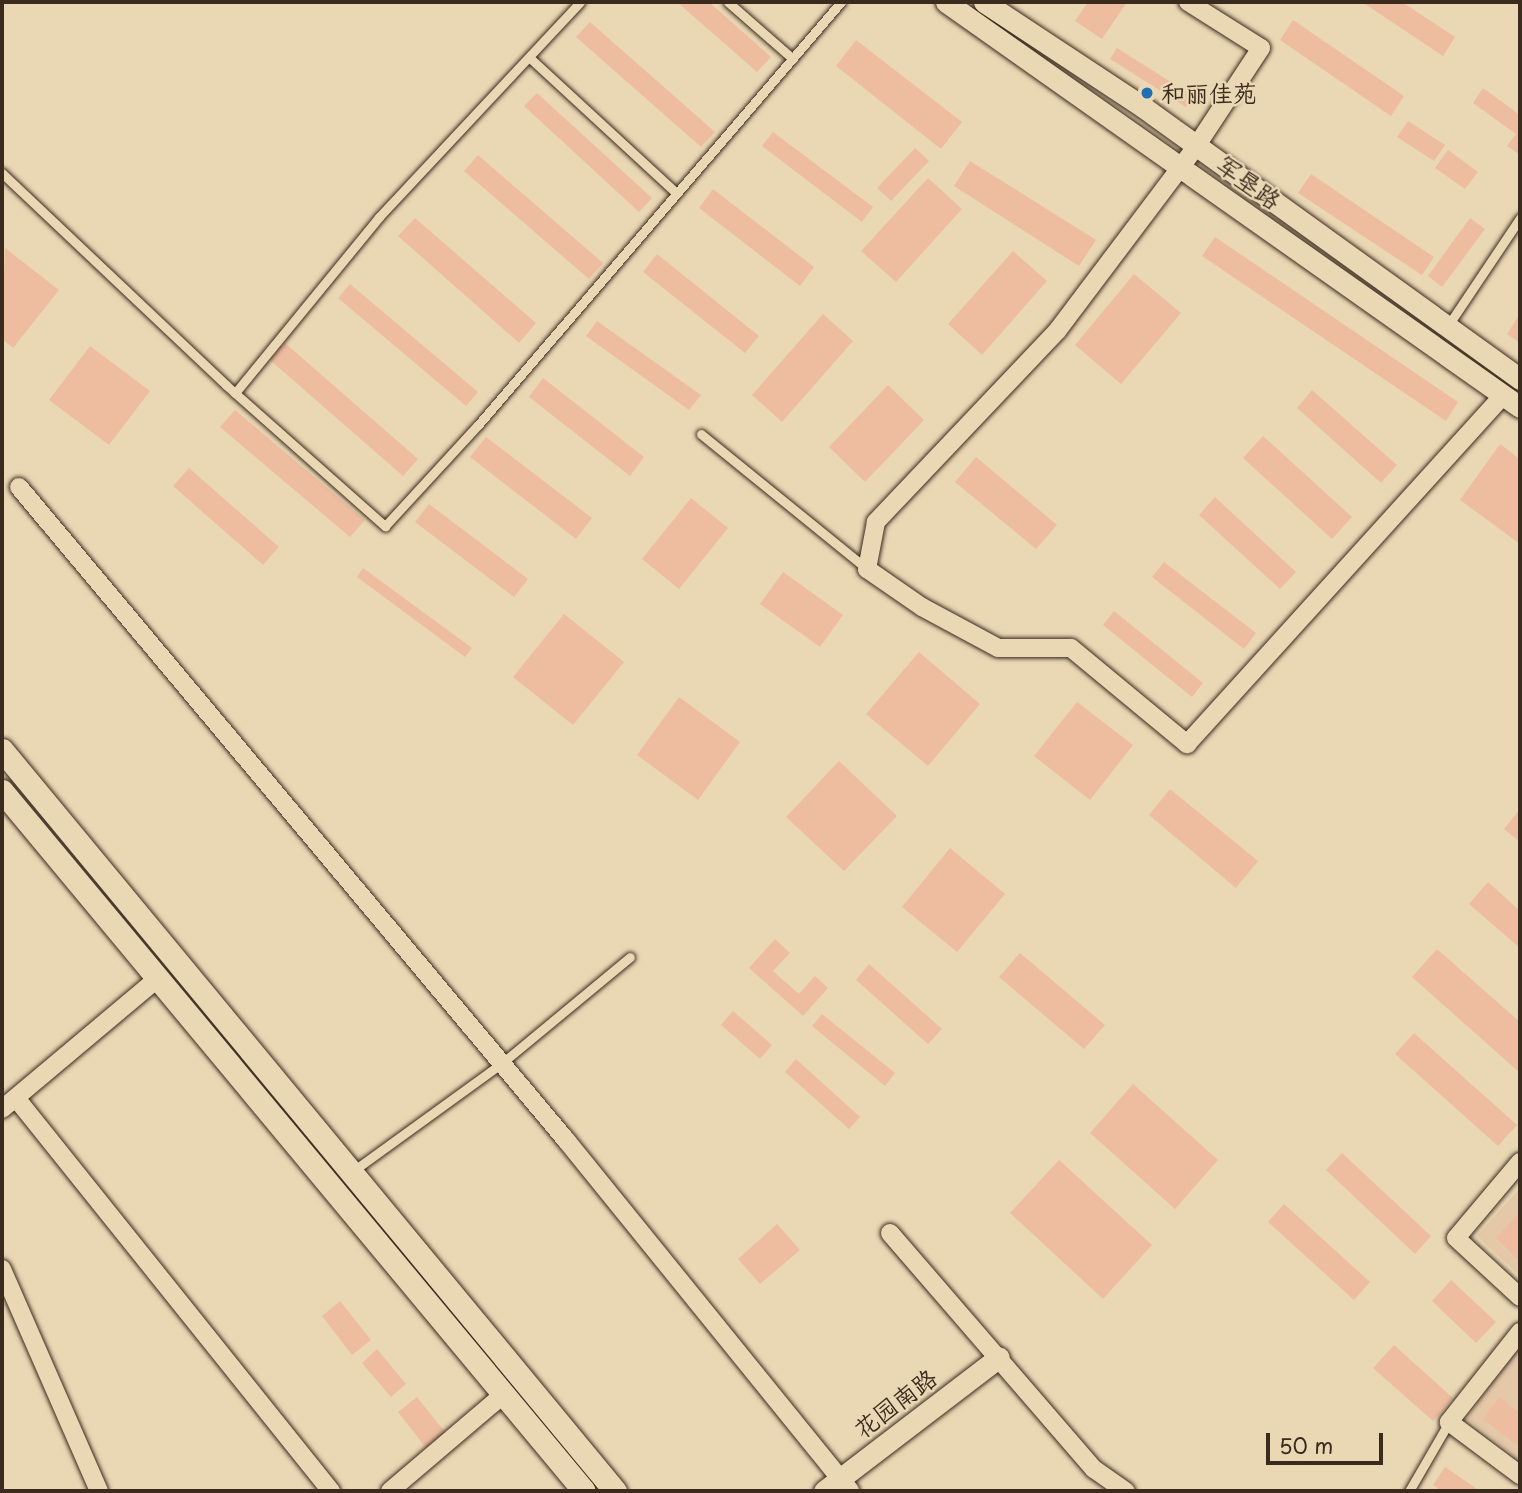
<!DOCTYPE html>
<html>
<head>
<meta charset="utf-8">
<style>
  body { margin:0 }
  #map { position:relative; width:1522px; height:1493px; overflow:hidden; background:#ead7b4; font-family:"Playpen Sans","LXGW WenKai TC",sans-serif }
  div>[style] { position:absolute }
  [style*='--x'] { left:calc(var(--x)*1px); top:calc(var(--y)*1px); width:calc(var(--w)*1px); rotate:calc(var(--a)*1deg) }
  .built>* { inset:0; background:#e4c8a8 }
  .building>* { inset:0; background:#eebda0 }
  .roads { filter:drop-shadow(0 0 2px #3b2a1e) drop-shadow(0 0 2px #3b2a1e) }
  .service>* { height:9px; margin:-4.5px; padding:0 4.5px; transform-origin:4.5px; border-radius:4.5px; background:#ead7b4 }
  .minor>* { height:18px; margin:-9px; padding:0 9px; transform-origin:9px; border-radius:9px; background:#ead7b4 }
  .tertiary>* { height:21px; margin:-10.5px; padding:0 10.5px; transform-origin:10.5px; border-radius:10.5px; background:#ead7b4 }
  .secondary>* { height:23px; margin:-11.5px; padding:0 11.5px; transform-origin:11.5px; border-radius:11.5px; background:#ead7b4 }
  .dots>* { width:19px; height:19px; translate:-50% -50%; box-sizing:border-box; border:4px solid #ead7b4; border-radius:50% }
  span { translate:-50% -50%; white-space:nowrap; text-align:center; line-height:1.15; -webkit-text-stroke:5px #ead7b4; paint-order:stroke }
  .poi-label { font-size:24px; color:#3b2a1e }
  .left { translate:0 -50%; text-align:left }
  .street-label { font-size:24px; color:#3b2a1e }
  .frame { position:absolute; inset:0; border:4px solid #3b2a1e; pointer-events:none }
  .scale { position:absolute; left:1266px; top:1433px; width:117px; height:32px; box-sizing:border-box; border:4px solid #3b2a1e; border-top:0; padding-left:9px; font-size:21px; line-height:24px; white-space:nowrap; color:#3b2a1e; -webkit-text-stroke:5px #ead7b4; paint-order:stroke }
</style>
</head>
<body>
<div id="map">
  <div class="built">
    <i style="clip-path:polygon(1520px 1188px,1520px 1276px,1477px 1236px)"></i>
    <i style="clip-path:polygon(1520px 1342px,1520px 1460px,1467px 1419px)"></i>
  </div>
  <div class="building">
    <i style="clip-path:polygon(677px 2px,709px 2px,771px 57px,757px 72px)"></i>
    <i style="clip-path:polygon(1088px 2px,1127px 2px,1102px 39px,1075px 21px)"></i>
    <i style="clip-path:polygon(1362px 2px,1402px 2px,1455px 37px,1443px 56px)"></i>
    <i style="clip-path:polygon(1293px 20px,1404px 96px,1391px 116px,1280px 40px)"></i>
    <i style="clip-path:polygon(590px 22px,715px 132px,701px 147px,576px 37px)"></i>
    <i style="clip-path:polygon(856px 40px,962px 122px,941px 149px,836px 66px)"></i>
    <i style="clip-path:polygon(1117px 48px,1193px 96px,1186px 107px,1110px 59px)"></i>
    <i style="clip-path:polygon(1483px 88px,1520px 115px,1520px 155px,1507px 146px,1516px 134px,1473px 103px)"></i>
    <i style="clip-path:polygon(537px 93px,652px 198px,639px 212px,524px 106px)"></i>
    <i style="clip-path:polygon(1408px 121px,1445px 145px,1434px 161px,1397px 137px)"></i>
    <i style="clip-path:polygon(773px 132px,873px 207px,862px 222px,762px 146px)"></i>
    <i style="clip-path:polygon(915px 148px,929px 161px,891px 201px,877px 188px)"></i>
    <i style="clip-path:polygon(1448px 150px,1478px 172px,1465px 189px,1435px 168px)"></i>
    <i style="clip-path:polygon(478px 155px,603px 263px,589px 279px,464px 171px)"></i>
    <i style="clip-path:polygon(970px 161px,1096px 240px,1079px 266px,954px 186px)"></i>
    <i style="clip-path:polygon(1311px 174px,1434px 257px,1422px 275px,1298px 193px)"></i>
    <i style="clip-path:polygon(928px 178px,962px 209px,896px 282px,861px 251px)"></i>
    <i style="clip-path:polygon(713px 189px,814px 267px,800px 286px,699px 208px)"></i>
    <i style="clip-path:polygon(415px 218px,536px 323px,519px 343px,398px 236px)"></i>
    <i style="clip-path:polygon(1470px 218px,1485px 229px,1442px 287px,1428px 276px)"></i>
    <i style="clip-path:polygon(1215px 237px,1458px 402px,1446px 421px,1202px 256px)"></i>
    <i style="clip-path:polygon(5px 248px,59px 290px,13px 348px,2px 339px)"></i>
    <i style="clip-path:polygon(1013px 251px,1047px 281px,982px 355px,948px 324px)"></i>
    <i style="clip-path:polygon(657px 254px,759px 336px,745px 353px,643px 272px)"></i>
    <i style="clip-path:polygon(1134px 274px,1181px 313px,1121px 384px,1075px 345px)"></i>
    <i style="clip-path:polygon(350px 284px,478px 392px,466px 406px,338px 298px)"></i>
    <i style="clip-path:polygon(823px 314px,853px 341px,782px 422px,752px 395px)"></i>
    <i style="clip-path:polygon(1520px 314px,1520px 343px,1507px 334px)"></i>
    <i style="clip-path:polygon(597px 321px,701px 395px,689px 410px,586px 336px)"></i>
    <i style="clip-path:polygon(285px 343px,418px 459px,403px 476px,270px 360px)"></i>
    <i style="clip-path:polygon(90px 346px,150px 391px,109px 445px,49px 400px)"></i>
    <i style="clip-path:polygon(543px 378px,644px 457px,630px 476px,529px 397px)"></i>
    <i style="clip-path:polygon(888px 385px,924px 420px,865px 482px,829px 447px)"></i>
    <i style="clip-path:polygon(1312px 390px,1397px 465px,1381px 483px,1297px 408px)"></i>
    <i style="clip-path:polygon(235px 410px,365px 520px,350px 537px,220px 427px)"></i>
    <i style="clip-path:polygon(1263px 436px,1352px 517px,1332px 539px,1243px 458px)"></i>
    <i style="clip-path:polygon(486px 437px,592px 518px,576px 539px,470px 457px)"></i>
    <i style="clip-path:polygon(1500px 444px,1520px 459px,1520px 544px,1460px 500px)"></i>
    <i style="clip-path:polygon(976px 457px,1057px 525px,1036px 549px,955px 482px)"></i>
    <i style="clip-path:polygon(189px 468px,279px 547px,263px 565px,173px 486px)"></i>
    <i style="clip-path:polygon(1215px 497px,1296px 572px,1280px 589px,1199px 515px)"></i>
    <i style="clip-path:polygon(691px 498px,728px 528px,679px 589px,642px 559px)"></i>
    <i style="clip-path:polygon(429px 504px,528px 579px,514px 597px,415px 522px)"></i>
    <i style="clip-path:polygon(1164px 562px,1256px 633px,1244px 649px,1152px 577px)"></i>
    <i style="clip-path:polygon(363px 568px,472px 648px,465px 657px,357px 577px)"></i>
    <i style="clip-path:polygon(783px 572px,843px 615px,820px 647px,760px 604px)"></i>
    <i style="clip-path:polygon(1114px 611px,1203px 683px,1192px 697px,1103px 625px)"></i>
    <i style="clip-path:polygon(564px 614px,624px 662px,573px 725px,513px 677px)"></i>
    <i style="clip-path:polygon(919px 652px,980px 704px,928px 766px,866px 714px)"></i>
    <i style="clip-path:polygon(679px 697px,740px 742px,698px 800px,637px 755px)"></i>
    <i style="clip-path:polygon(1077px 702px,1133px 745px,1090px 800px,1034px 756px)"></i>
    <i style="clip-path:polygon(839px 761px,897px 816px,844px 871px,786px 817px)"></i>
    <i style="clip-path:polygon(1170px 789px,1258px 861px,1236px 888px,1149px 815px)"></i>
    <i style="clip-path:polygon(1520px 809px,1520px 842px,1504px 829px)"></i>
    <i style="clip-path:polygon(950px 848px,1005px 894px,957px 952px,902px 907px)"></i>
    <i style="clip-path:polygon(1488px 882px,1520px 911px,1520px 948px,1469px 904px)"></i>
    <i style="clip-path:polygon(775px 939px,790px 953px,773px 971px,799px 994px,815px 976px,828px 988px,803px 1016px,749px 968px)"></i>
    <i style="clip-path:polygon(1437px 949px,1520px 1022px,1520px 1073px,1412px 977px)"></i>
    <i style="clip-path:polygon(1020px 953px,1105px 1025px,1084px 1049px,999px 977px)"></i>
    <i style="clip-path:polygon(869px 964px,942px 1029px,928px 1044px,856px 980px)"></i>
    <i style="clip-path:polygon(733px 1011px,772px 1045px,760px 1059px,721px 1025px)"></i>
    <i style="clip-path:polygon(822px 1014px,895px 1073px,885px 1086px,812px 1026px)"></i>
    <i style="clip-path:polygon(1414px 1033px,1517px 1125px,1498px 1146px,1395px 1054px)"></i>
    <i style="clip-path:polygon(796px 1059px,860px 1117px,849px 1129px,785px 1072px)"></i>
    <i style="clip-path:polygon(1133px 1084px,1218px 1160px,1175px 1209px,1090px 1133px)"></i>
    <i style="clip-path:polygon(1342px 1153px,1431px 1236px,1415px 1254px,1326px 1170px)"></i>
    <i style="clip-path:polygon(1059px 1160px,1152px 1245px,1103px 1299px,1010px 1213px)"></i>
    <i style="clip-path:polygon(1284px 1204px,1370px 1282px,1354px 1300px,1268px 1222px)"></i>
    <i style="clip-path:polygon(1518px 1214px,1520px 1216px,1520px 1261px,1496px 1238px)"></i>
    <i style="clip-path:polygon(777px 1224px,800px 1250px,760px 1284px,738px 1259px)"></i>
    <i style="clip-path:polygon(1451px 1280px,1496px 1322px,1476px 1343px,1432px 1301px)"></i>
    <i style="clip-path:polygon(340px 1301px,371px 1340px,352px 1355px,322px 1316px)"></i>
    <i style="clip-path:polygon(1394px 1345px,1453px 1398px,1433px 1421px,1373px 1368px)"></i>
    <i style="clip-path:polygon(377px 1349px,406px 1384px,391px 1397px,362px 1363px)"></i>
    <i style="clip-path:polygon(417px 1397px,449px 1437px,430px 1453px,398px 1412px)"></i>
    <i style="clip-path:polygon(1499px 1397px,1520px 1413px,1520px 1447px,1483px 1419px)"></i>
    <i style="clip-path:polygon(1445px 1467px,1480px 1491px,1442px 1491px,1433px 1485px)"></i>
  </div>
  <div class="roads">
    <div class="service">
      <i style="--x:728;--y:2;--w:86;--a:41.2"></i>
      <i style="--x:530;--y:58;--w:197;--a:42.7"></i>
      <i style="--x:2;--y:173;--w:308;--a:43.4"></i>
      <i style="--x:226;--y:385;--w:213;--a:41.6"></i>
      <i style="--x:385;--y:526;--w:137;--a:-47.4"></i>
      <i style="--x:478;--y:425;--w:557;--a:-49.37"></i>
      <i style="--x:1447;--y:327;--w:131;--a:-56.2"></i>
      <i style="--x:235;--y:393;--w:227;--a:-50.7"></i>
      <i style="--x:379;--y:217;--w:294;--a:-46.9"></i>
      <i style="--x:701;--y:434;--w:214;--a:39.1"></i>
      <i style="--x:353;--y:1171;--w:184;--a:-35.9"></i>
      <i style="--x:502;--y:1063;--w:166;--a:-39.6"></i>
      <i style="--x:1409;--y:1491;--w:80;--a:-59.9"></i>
    </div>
    <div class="minor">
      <i style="--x:1188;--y:2;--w:86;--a:32.2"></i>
      <i style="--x:1261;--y:48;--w:120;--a:123.4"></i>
      <i style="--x:1195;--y:148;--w:228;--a:127"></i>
      <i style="--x:1058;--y:330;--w:265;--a:133.5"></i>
      <i style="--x:876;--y:522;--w:48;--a:100.8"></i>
      <i style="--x:867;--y:569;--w:67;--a:34.6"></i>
      <i style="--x:922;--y:607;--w:86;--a:28.3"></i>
      <i style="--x:998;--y:648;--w:73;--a:0"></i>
      <i style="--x:1071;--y:648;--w:151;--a:39.6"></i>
      <i style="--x:1187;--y:744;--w:469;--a:-47.8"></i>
      <i style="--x:19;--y:487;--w:852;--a:50.05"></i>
      <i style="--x:566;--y:1140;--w:452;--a:51"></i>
      <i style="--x:16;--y:1098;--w:504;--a:51.29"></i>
      <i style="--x:2;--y:1109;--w:202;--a:-40"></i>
      <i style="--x:1520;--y:1162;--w:99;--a:130.1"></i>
      <i style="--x:1456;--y:1238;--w:87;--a:42.7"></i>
      <i style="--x:890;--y:1233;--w:312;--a:49.2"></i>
      <i style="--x:1094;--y:1469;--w:39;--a:35"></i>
      <i style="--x:2;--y:1269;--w:242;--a:66.4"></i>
      <i style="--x:1520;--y:1332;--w:115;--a:128.3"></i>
      <i style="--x:1449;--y:1422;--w:89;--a:36.7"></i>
      <i style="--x:390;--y:1491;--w:150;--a:-40.4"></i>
    </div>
    <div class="tertiary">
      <i style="--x:946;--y:2;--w:702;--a:35.21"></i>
      <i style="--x:984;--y:2;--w:191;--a:33.4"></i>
      <i style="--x:1143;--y:107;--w:465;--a:35.8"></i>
      <i style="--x:824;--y:1491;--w:220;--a:-37.4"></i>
    </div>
    <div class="secondary">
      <i style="--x:2;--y:750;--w:962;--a:50.4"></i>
      <i style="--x:2;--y:791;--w:910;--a:50.26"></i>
    </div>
  </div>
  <div class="dots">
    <i style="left:1147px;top:93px;background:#1f6fb2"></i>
  </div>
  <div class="poi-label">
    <span class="left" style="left:1161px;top:93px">和丽佳苑</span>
  </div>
  <div class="street-label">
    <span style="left:1249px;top:182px;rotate:36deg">军垦路</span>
    <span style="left:895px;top:1403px;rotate:-37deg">花园南路</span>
  </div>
  <div class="frame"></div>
  <div class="scale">50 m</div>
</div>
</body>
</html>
